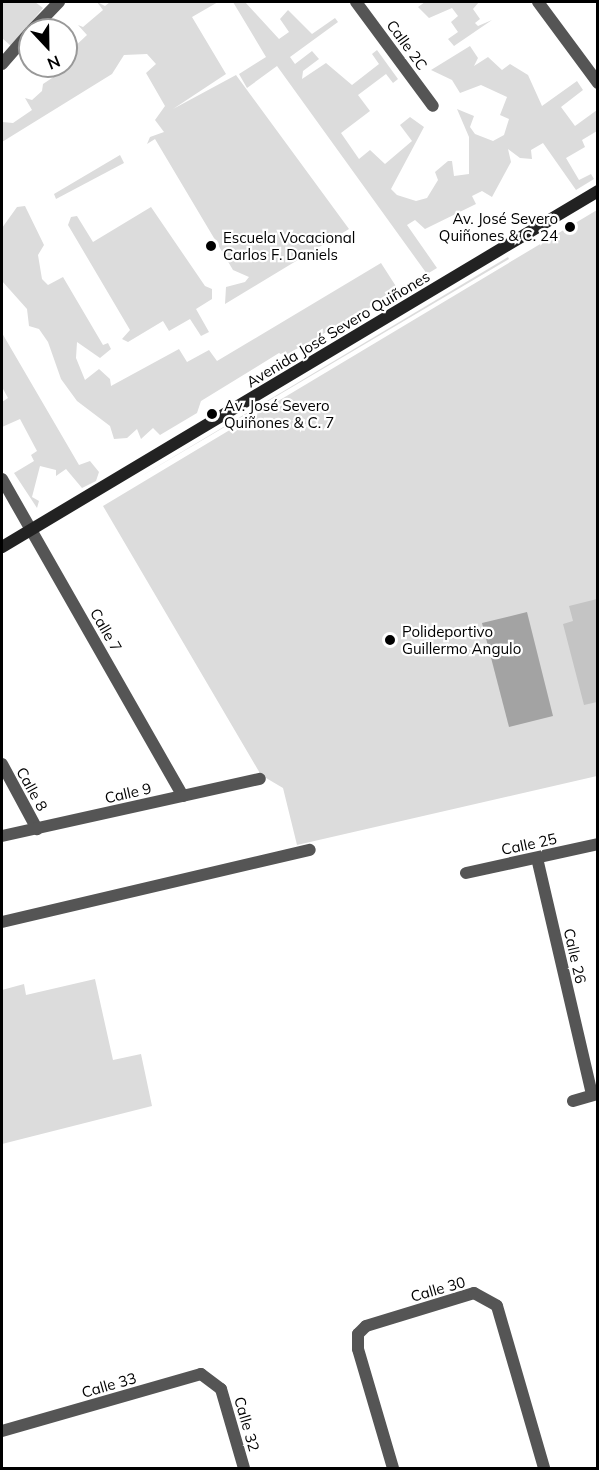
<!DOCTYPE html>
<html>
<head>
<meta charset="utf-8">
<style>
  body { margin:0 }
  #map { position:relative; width:599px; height:1470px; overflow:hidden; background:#fff; font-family:Mulish,sans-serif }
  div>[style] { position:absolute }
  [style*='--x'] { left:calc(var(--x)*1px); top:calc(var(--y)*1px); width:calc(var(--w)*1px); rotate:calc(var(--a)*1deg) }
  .green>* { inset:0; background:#dcdcdc }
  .water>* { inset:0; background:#a3a3a3 }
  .building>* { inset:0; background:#c4c4c4 }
  .street>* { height:12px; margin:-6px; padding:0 6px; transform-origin:6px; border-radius:6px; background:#555 }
  .secondary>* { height:12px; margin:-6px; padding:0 6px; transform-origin:6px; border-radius:6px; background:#222 }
  .dots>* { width:16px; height:16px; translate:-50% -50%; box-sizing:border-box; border:3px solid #fff; border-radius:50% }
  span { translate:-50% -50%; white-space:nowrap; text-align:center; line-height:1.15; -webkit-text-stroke:4.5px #fff; paint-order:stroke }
  .street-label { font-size:15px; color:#000 }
  .poi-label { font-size:15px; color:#000 }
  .right { translate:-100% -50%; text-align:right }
  .left { translate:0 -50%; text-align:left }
  .frame { position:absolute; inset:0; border:3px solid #000; pointer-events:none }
  .north { position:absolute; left:18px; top:18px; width:60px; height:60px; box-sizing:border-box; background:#fff; border:2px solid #999; border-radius:50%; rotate:158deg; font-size:16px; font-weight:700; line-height:24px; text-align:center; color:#000 }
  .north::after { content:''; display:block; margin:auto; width:21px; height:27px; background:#000; clip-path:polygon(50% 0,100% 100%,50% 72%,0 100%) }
</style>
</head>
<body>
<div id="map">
  <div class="green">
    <i style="clip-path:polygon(2px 2px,35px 2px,43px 8px,11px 46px,2px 38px)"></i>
    <i style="clip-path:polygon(97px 2px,105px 6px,110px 2px,218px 2px,192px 17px,226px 74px,173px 109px,236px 75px,349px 229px,225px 304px,226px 287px,245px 282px,249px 277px,233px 270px,155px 139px,147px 144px,150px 137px,164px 132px,155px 120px,165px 106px,146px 73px,156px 64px,147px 54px,124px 55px,112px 74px,2px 142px,2px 122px,13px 123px,32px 110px,25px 98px,32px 100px,42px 91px,43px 84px,55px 76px,53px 66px,66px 66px,66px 46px,71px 50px,87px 35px,78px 25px,83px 27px,103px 10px)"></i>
    <i style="clip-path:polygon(233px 2px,245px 2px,279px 39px,289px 32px,280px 19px,288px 10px,312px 34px,335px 18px,338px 22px,290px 57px,295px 64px,312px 51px,319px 59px,303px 71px,302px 79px,326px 63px,352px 85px,379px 64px,372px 54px,377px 50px,398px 79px,393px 83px,386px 74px,358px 95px,370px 111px,341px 133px,359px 159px,370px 150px,385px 164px,412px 141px,400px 125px,410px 117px,424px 127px,391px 189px,397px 195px,416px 201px,427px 198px,438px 180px,435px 172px,448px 161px,452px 161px,454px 176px,469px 174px,469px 137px,457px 109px,474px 116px,470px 127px,475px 134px,493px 141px,504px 135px,509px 119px,500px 115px,507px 97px,481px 85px,460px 93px,452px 80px,431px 70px,470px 46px,478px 58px,474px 66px,488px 57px,502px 70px,510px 64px,528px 75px,542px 106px,577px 81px,583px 90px,561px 107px,575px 126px,597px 110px,597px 131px,582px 140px,585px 147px,566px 158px,579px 180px,591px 174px,594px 179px,576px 190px,543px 143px,531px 150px,532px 159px,520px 158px,508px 149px,511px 162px,492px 197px,482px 191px,472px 196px,476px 204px,425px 229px,415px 220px,407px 225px,437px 268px,427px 274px,277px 66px,247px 88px,239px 74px,266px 57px)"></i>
    <i style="clip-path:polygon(425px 2px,479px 2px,473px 9px,480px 19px,475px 23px,478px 26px,492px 20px,454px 46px,448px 39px,458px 32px,451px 22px,458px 16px,452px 8px,429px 18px,418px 7px)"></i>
    <i style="clip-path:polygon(120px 155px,124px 163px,56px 199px,54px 194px)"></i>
    <i style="clip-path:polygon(25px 206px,44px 245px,38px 255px,42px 279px,48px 285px,63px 277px,103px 345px,108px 343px,111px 349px,100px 358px,77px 342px,76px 358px,85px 380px,99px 369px,110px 379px,111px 386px,179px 349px,187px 362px,209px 350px,217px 361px,381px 263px,399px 291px,284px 356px,279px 353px,201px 401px,197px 413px,160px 435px,153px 428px,141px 439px,137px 429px,127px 438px,114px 439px,110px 426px,77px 401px,61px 379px,48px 342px,39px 329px,29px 326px,27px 309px,2px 281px,2px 228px,17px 207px)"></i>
    <i style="clip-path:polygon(151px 207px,205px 286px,212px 289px,212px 299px,196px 309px,209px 332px,201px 336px,190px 319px,169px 331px,163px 321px,128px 342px,122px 339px,130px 330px,68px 225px,71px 217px,77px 216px,93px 242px)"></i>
    <i style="clip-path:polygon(597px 210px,597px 776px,297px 845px,283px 788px,261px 775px,103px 506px)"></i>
    <i style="clip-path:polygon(508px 257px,509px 259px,133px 481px)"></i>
    <i style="clip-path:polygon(2px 333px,79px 465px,90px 461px,99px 472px,96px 481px,82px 488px,66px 469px,56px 476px,56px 470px,40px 466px,32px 497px,39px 501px,37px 508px,14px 473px,34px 461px,31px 455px,37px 451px,20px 419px,2px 427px,2px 402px,8px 398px,2px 387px)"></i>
    <i style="clip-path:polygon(95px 979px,113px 1060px,141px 1054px,152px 1106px,2px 1144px,2px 990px,24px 984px,26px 995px)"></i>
  </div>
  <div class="water">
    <i style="clip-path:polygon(527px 612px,553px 716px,509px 727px,482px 623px)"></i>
  </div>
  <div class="building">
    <i style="clip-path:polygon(597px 599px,597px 702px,584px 705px,563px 624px,573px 621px,569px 606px)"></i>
  </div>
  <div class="street">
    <i style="--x:356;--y:2;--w:129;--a:53.5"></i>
    <i style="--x:538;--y:2;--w:101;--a:53.5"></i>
    <i style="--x:32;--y:30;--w:39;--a:-46"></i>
    <i style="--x:2;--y:64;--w:43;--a:-48.8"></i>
    <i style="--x:2;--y:479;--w:365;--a:60.3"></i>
    <i style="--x:2;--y:764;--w:74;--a:61.7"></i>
    <i style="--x:2;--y:836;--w:264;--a:-12.5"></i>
    <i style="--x:537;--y:858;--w:243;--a:76.9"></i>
    <i style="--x:466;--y:873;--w:135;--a:-12.4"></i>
    <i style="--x:2;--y:922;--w:316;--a:-13.2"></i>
    <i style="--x:573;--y:1101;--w:26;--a:-16"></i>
    <i style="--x:2;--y:1431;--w:207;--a:-16"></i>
    <i style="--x:201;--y:1374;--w:25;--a:37"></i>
    <i style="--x:221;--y:1389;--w:82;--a:73.8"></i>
    <i style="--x:393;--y:1468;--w:124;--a:-106.4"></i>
    <i style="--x:358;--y:1349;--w:15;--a:-90"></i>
    <i style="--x:358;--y:1334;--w:11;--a:-45"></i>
    <i style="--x:366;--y:1326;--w:113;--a:-17"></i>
    <i style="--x:474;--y:1293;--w:26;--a:29"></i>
    <i style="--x:497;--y:1306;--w:169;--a:73.8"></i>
  </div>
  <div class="secondary">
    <i style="--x:2;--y:547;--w:694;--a:-30.85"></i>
  </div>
  <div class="dots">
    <i style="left:570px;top:227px;background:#000"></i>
    <i style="left:211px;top:246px;background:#000"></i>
    <i style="left:212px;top:414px;background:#000"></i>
    <i style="left:390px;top:640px;background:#000"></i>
  </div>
  <div class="street-label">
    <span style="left:407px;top:45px;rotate:54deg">Calle 2C</span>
    <span style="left:338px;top:329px;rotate:-31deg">Avenida José Severo Quiñones</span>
    <span style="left:106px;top:630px;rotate:60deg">Calle 7</span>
    <span style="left:32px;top:789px;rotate:61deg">Calle 8</span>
    <span style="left:128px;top:793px;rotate:-13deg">Calle 9</span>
    <span style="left:529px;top:844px;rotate:-12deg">Calle 25</span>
    <span style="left:575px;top:956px;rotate:77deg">Calle 26</span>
    <span style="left:438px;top:1289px;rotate:-16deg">Calle 30</span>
    <span style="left:109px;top:1385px;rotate:-16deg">Calle 33</span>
    <span style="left:247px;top:1424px;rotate:74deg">Calle 32</span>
  </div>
  <div class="poi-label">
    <span class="right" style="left:558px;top:227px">Av. José Severo<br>Quiñones &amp; C. 24</span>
    <span class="left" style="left:223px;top:246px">Escuela Vocacional<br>Carlos F. Daniels</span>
    <span class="left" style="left:224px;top:414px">Av. José Severo<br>Quiñones &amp; C. 7</span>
    <span class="left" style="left:402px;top:640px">Polideportivo<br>Guillermo Angulo</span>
  </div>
  <div class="frame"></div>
  <div class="north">N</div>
</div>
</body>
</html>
